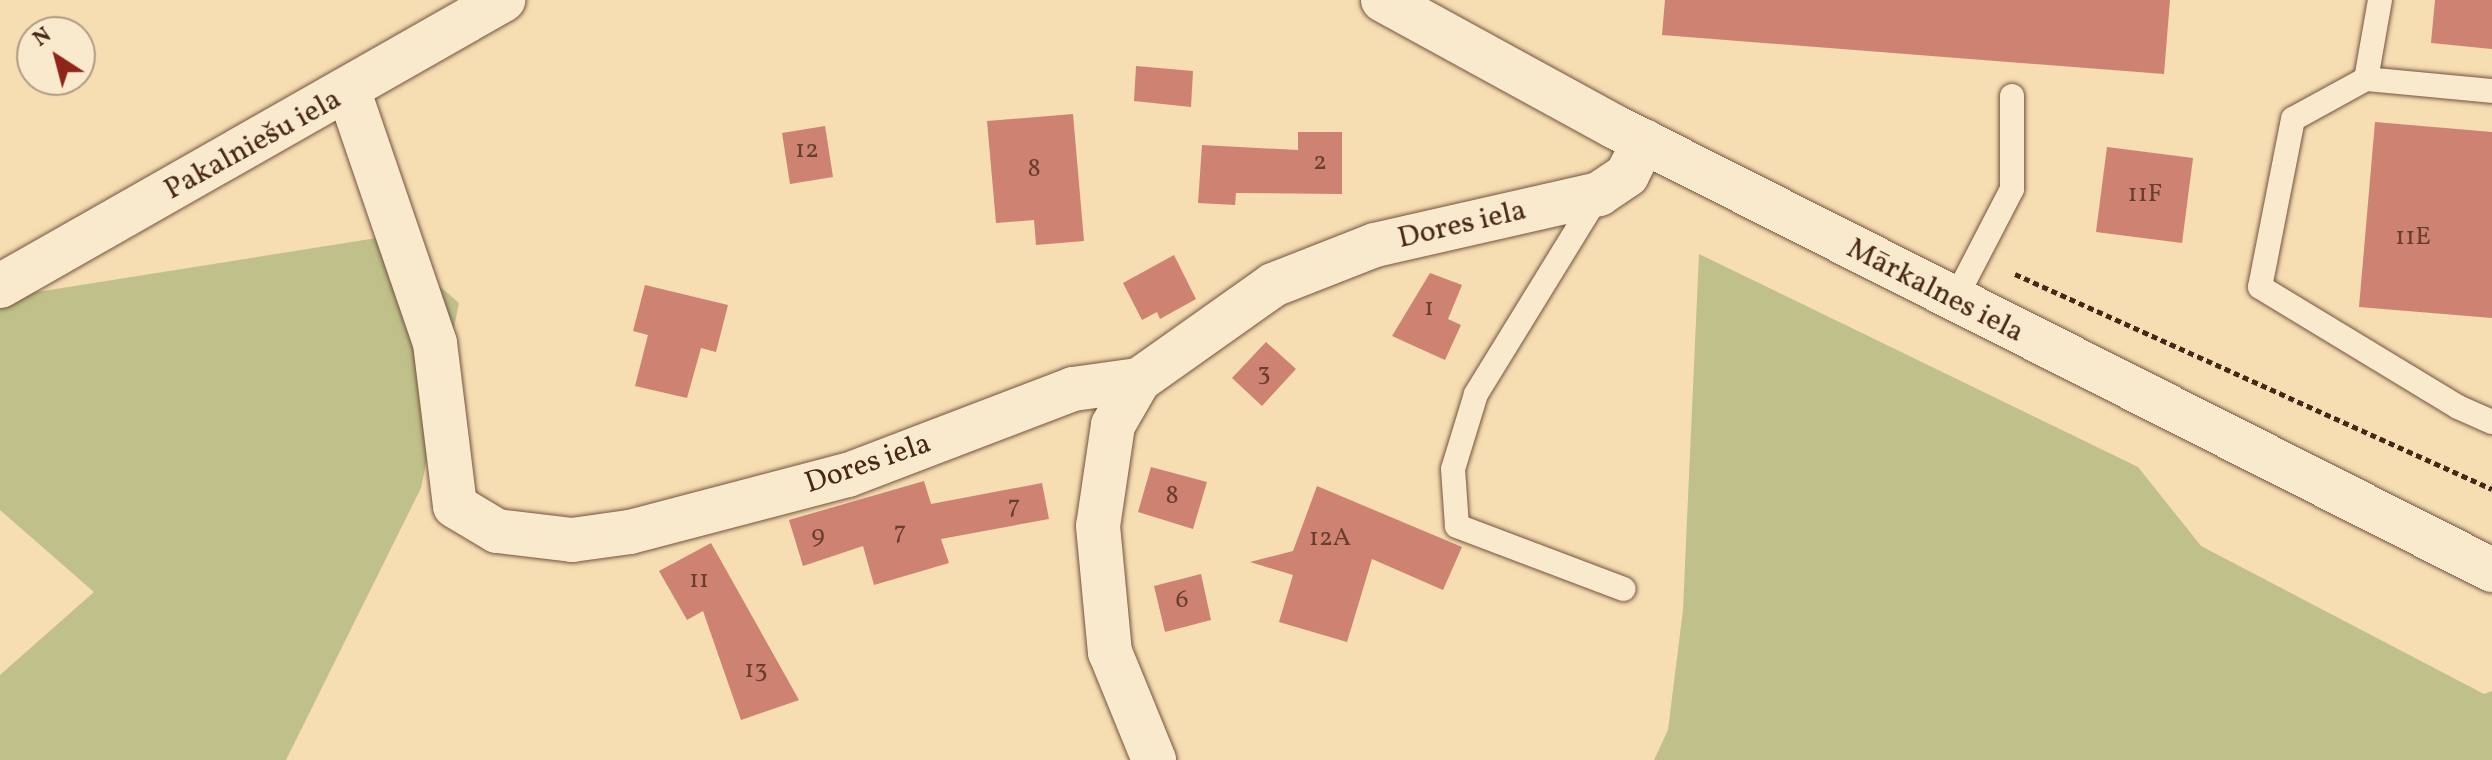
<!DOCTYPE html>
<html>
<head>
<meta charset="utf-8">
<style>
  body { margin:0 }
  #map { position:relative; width:2492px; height:760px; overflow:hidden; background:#f6ddb2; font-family:Vollkorn,serif }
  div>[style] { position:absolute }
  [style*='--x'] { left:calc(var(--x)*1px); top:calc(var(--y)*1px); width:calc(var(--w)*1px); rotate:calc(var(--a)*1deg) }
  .green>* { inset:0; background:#bfc08a }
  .building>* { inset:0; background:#ce8272 }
  .path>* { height:5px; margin-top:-2.5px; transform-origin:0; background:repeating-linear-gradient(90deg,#482717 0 6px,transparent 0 10px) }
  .roads { filter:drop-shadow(0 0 2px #74543e) drop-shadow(0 0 2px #74543e) }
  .lane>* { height:24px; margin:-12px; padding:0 12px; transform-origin:12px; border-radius:12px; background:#f9e9cd }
  .street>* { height:44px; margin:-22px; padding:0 22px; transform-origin:22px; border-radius:22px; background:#f9e9cd }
  .secondary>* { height:44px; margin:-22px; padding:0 22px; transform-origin:22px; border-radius:22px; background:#f9e9cd }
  span { translate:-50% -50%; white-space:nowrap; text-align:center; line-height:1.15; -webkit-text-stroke:6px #f9e9cd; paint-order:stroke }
  .number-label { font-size:26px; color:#6a3e2e }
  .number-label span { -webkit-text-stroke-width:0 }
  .street-label { font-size:30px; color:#482717 }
  .north { position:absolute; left:16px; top:16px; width:80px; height:80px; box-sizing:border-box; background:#f9e9cd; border:2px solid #b29b84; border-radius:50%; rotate:324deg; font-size:22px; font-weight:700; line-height:32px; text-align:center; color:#482717 }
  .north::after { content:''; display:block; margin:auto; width:28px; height:36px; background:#8f2418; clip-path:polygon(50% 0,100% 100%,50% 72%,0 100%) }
</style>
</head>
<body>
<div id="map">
  <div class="green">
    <i style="clip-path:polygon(383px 237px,459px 303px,421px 488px,286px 760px,0 760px,0 675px,94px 592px,0 510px,0 307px,18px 295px)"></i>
    <i style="clip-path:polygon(1699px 254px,2138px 467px,2201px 546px,2484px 694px,2492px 691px,2492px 760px,1654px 760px,1668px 730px,1683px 610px)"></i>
  </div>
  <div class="building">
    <i style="clip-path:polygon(1665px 0,2170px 0,2164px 74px,1662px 35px)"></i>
    <i style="clip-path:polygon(2435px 0,2492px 0,2492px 49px,2431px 43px)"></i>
    <i style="clip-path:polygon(1136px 66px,1193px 71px,1191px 107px,1134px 101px)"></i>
    <i style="clip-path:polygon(1073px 114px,1084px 241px,1036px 245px,1034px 220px,996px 223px,987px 121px)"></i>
    <i style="clip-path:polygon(2375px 122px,2492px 132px,2492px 318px,2359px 307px)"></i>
    <i style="clip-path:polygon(825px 126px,833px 177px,790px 184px,782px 133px)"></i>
    <i style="clip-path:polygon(1298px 132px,1342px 132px,1342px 194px,1236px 193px,1235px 205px,1198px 203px,1202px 145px,1298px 150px)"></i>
    <i style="clip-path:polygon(2107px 147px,2193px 158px,2182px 243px,2096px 232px)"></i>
    <i style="clip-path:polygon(1174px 255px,1196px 299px,1160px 319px,1157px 312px,1142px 320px,1123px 283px)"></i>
    <i style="clip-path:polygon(1430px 273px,1462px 285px,1448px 319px,1461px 325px,1445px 360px,1392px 336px)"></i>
    <i style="clip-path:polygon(645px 285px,728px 305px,716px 352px,701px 348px,687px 398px,635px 386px,648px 335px,633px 331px)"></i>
    <i style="clip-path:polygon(1266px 342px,1296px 369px,1262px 406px,1232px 378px)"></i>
    <i style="clip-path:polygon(1151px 467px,1207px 482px,1193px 529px,1138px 512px)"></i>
    <i style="clip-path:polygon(924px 481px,931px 504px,1042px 483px,1049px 519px,941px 539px,949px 563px,874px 585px,863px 546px,803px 566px,789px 520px)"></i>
    <i style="clip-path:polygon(1317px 486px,1462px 547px,1443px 590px,1372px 559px,1347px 642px,1279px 622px,1293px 575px,1250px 562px,1293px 551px)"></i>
    <i style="clip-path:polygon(711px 543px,799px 700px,741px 720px,703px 611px,687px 620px,659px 571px)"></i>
    <i style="clip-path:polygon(1201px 574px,1211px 620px,1165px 632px,1154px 586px)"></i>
  </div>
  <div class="path">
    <i style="--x:2015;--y:274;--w:523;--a:24.26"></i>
  </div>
  <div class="roads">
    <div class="lane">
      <i style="--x:2380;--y:0;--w:80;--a:100"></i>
      <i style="--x:2366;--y:79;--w:83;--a:151.3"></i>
      <i style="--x:2293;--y:119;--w:171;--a:101.1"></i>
      <i style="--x:2260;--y:287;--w:232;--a:31.2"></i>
      <i style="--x:2458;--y:407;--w:37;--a:24"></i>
      <i style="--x:2366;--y:79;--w:127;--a:5.4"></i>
      <i style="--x:1599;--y:194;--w:235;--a:121.6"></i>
      <i style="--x:1476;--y:394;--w:78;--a:107"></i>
      <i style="--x:1453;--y:469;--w:57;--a:86"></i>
      <i style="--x:1457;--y:526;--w:178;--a:20.7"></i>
      <i style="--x:1954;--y:301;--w:126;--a:-62.6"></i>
      <i style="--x:2012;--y:189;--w:93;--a:-90"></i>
    </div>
    <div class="street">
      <i style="--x:349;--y:92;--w:265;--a:71.1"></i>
      <i style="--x:435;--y:343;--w:164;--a:83"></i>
      <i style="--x:455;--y:506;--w:49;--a:30.8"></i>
      <i style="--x:497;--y:531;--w:76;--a:6.8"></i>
      <i style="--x:572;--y:540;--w:59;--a:-7.9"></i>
      <i style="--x:630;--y:532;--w:225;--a:-14.7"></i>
      <i style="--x:848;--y:475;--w:241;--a:-20.9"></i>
      <i style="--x:1073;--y:389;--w:67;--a:-7.8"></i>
      <i style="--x:1139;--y:380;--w:164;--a:-35.3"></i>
      <i style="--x:1273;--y:285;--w:110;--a:-21.4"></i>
      <i style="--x:1375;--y:245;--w:230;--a:-12.8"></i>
      <i style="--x:1599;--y:194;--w:34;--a:-34"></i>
      <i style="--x:1627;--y:175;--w:38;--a:-63"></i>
      <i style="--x:1139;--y:380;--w:52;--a:120"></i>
      <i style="--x:1113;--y:425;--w:102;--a:98.4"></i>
      <i style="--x:1098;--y:526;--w:127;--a:84.6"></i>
      <i style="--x:1110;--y:652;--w:117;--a:67.8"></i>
    </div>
    <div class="secondary">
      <i style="--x:1383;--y:0;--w:264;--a:28.7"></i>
      <i style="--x:1615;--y:127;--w:983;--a:26.8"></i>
      <i style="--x:0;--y:286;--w:579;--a:-29.62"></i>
    </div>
  </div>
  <div class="number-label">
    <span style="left:807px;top:151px">12</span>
    <span style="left:1320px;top:163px">2</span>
    <span style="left:1034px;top:170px">8</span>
    <span style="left:2145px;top:195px">11F</span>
    <span style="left:2413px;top:238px">11E</span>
    <span style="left:1429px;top:309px">1</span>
    <span style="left:1264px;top:374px">3</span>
    <span style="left:1172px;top:497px">8</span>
    <span style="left:1014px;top:507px">7</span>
    <span style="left:900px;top:533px">7</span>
    <span style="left:818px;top:536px">9</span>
    <span style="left:1330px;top:539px">12A</span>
    <span style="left:699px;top:581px">11</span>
    <span style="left:1182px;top:601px">6</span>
    <span style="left:756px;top:671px">13</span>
  </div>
  <div class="street-label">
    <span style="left:253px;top:145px;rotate:-29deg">Pakalniešu iela</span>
    <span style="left:1462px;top:225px;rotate:-13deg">Dores iela</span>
    <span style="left:1935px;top:291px;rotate:27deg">Mārkalnes iela</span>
    <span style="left:868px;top:464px;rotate:-19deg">Dores iela</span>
  </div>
  <div class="north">N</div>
</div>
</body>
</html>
